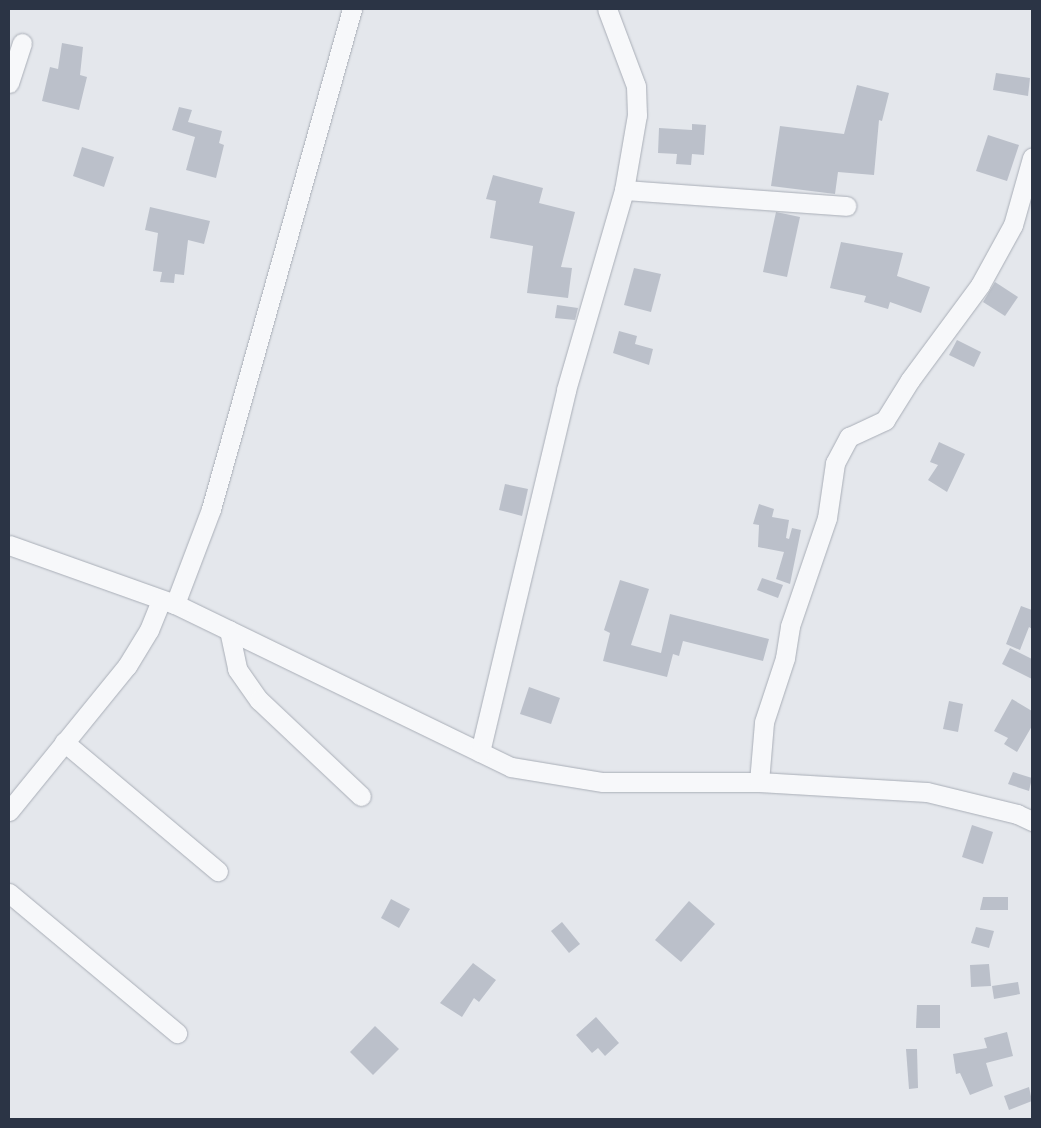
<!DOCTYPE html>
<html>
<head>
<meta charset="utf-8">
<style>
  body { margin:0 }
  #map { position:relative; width:1041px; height:1128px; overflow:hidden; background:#e4e7ec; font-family:Commissioner,sans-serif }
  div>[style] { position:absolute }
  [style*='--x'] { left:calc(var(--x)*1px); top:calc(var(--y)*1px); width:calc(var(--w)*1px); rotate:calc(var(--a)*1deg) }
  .building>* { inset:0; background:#bbc0ca }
  .roads { filter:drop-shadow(0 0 1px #a9aeb7) drop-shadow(0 0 1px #a9aeb7) }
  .street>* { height:19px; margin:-9.5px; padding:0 9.5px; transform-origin:9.5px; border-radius:9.5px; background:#f7f8fa }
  span { translate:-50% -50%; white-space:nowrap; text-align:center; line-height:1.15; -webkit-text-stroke:4.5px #f4f6f9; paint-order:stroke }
  .frame { position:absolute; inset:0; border:10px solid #2b3445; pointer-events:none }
</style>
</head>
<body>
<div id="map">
  <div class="building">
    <i style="clip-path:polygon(62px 43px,83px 47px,80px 75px,87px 77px,79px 110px,42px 101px,50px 67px,58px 69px)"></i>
    <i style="clip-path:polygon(996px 73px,1030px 78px,1028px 96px,993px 90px)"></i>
    <i style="clip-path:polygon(857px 85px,889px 93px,882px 121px,879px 120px,874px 175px,838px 172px,835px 194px,771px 186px,780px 126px,844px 134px)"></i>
    <i style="clip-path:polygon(179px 107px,192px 110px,188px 122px,222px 131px,219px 143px,224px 145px,216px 178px,186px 170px,195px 137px,172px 130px)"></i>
    <i style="clip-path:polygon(692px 124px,706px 125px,704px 155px,692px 154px,691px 165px,676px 164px,677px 154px,658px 153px,659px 128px,692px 130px)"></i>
    <i style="clip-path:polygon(988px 135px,1019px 145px,1007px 181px,976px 171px)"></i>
    <i style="clip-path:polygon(82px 147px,114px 157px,104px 187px,73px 176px)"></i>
    <i style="clip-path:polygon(493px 175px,543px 188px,539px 203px,575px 212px,561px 267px,572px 268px,568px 298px,527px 293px,533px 246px,490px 238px,496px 201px,486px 199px)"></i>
    <i style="clip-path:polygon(150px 207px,210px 221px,204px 244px,188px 240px,184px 275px,175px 274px,174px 283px,160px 282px,162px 272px,153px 271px,158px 233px,145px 230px)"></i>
    <i style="clip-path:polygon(776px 212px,800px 217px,787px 277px,763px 272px)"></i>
    <i style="clip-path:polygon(841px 242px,903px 253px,897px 276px,930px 287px,921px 313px,890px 302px,888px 309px,864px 302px,866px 296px,830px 288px)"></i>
    <i style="clip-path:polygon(634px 268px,661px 274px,651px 312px,624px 305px)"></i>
    <i style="clip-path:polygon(995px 282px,1018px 297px,1005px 316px,983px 302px)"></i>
    <i style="clip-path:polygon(557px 305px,578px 308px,575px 320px,555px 318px)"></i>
    <i style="clip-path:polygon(619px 331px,637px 336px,635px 344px,653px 349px,649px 365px,613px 353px)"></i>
    <i style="clip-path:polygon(957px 340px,981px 352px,974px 367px,949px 355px)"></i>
    <i style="clip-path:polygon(939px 442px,965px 454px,947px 492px,928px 480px,938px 465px,930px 462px)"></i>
    <i style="clip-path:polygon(505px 484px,528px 489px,522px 516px,499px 510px)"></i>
    <i style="clip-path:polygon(759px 504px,774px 509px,772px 517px,789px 520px,786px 538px,789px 539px,792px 528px,801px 530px,790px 584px,776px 579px,784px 552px,758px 547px,759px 525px,753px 524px)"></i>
    <i style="clip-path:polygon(762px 578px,783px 585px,778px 598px,757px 590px)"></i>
    <i style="clip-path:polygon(620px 580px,649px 589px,631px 645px,661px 653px,670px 614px,769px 639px,763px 661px,683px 641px,679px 656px,673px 654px,667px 677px,603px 661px,610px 633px,604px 630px)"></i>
    <i style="clip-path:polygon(1021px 606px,1032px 610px,1032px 629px,1029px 627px,1020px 650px,1006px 644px)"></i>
    <i style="clip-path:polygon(1010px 648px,1032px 659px,1032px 679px,1002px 664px)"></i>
    <i style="clip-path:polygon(529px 687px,560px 698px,551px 724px,520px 714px)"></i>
    <i style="clip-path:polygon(1012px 699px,1032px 711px,1032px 726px,1017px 752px,1004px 744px,1008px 738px,994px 731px)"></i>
    <i style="clip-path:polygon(949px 701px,963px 704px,958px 732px,943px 729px)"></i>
    <i style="clip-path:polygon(1013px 772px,1032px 778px,1029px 791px,1008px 784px)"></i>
    <i style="clip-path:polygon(972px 825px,993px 832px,983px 864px,962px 857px)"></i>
    <i style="clip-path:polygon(983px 897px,1008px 897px,1008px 910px,980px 910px)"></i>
    <i style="clip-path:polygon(391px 899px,410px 909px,399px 928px,381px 918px)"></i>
    <i style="clip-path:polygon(689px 901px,715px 924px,681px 962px,655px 940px)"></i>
    <i style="clip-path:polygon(562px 922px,580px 944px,569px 953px,551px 931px)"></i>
    <i style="clip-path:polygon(976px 927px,994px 931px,989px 948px,971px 943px)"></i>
    <i style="clip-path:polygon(473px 963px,496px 980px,479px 1002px,474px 998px,462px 1017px,440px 1003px)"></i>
    <i style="clip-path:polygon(989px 964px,991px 986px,971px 987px,970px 965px)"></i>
    <i style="clip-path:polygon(1018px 982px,1020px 994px,994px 999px,992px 986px)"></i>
    <i style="clip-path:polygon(917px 1005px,940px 1005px,940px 1028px,916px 1028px)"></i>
    <i style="clip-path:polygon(596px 1017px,619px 1043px,605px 1056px,598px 1048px,592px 1053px,576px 1035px)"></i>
    <i style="clip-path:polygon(375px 1026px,399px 1049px,373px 1075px,350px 1052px)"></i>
    <i style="clip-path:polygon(1007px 1032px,1013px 1056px,986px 1063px,993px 1086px,970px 1095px,960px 1073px,956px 1074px,953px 1054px,987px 1048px,984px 1038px)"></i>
    <i style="clip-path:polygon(906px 1049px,917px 1049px,918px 1088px,909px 1089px)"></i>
    <i style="clip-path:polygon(1029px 1087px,1032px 1101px,1009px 1110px,1004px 1096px)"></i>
  </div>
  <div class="roads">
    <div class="street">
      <i style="--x:9;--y:83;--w:42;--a:-72"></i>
      <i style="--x:624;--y:190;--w:223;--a:4.1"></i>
      <i style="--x:9;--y:545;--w:176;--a:19.6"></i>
      <i style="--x:175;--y:604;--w:373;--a:25.9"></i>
      <i style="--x:511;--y:767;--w:93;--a:9.3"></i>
      <i style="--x:603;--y:782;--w:156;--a:0"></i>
      <i style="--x:759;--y:782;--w:168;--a:3.4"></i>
      <i style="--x:927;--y:792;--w:93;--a:13.7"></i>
      <i style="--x:1017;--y:814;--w:17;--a:25"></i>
      <i style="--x:175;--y:604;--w:102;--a:-69.2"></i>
      <i style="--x:211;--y:509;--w:520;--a:-74.25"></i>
      <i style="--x:229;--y:630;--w:40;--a:78"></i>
      <i style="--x:237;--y:669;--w:38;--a:55"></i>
      <i style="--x:259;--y:700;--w:140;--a:43.3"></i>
      <i style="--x:64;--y:742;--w:201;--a:40"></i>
      <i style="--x:480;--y:752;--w:372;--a:-76.6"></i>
      <i style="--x:566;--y:390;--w:208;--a:-73.8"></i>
      <i style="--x:624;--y:190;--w:76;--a:-80.2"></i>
      <i style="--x:637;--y:115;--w:29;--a:-92"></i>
      <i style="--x:636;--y:86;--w:82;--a:-110.6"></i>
      <i style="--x:759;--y:782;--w:60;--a:-85.2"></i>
      <i style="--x:764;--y:722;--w:67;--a:-71.8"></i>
      <i style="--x:785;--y:658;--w:32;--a:-81"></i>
      <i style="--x:790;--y:626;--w:114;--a:-71.1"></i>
      <i style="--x:827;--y:518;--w:56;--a:-81.7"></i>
      <i style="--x:835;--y:463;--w:30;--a:-62"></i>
      <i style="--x:849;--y:437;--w:40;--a:-25"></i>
      <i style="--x:885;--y:420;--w:47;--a:-58"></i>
      <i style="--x:910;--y:380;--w:118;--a:-53.6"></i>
      <i style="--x:980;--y:285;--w:68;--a:-61.2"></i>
      <i style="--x:1013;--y:225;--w:70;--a:-74.2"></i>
      <i style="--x:9;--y:811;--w:187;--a:-50.9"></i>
      <i style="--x:127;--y:666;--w:42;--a:-58.6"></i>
      <i style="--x:149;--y:630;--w:32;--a:-68"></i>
      <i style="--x:9;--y:893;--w:219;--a:39.8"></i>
    </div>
  </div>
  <div class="frame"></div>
</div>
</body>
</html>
